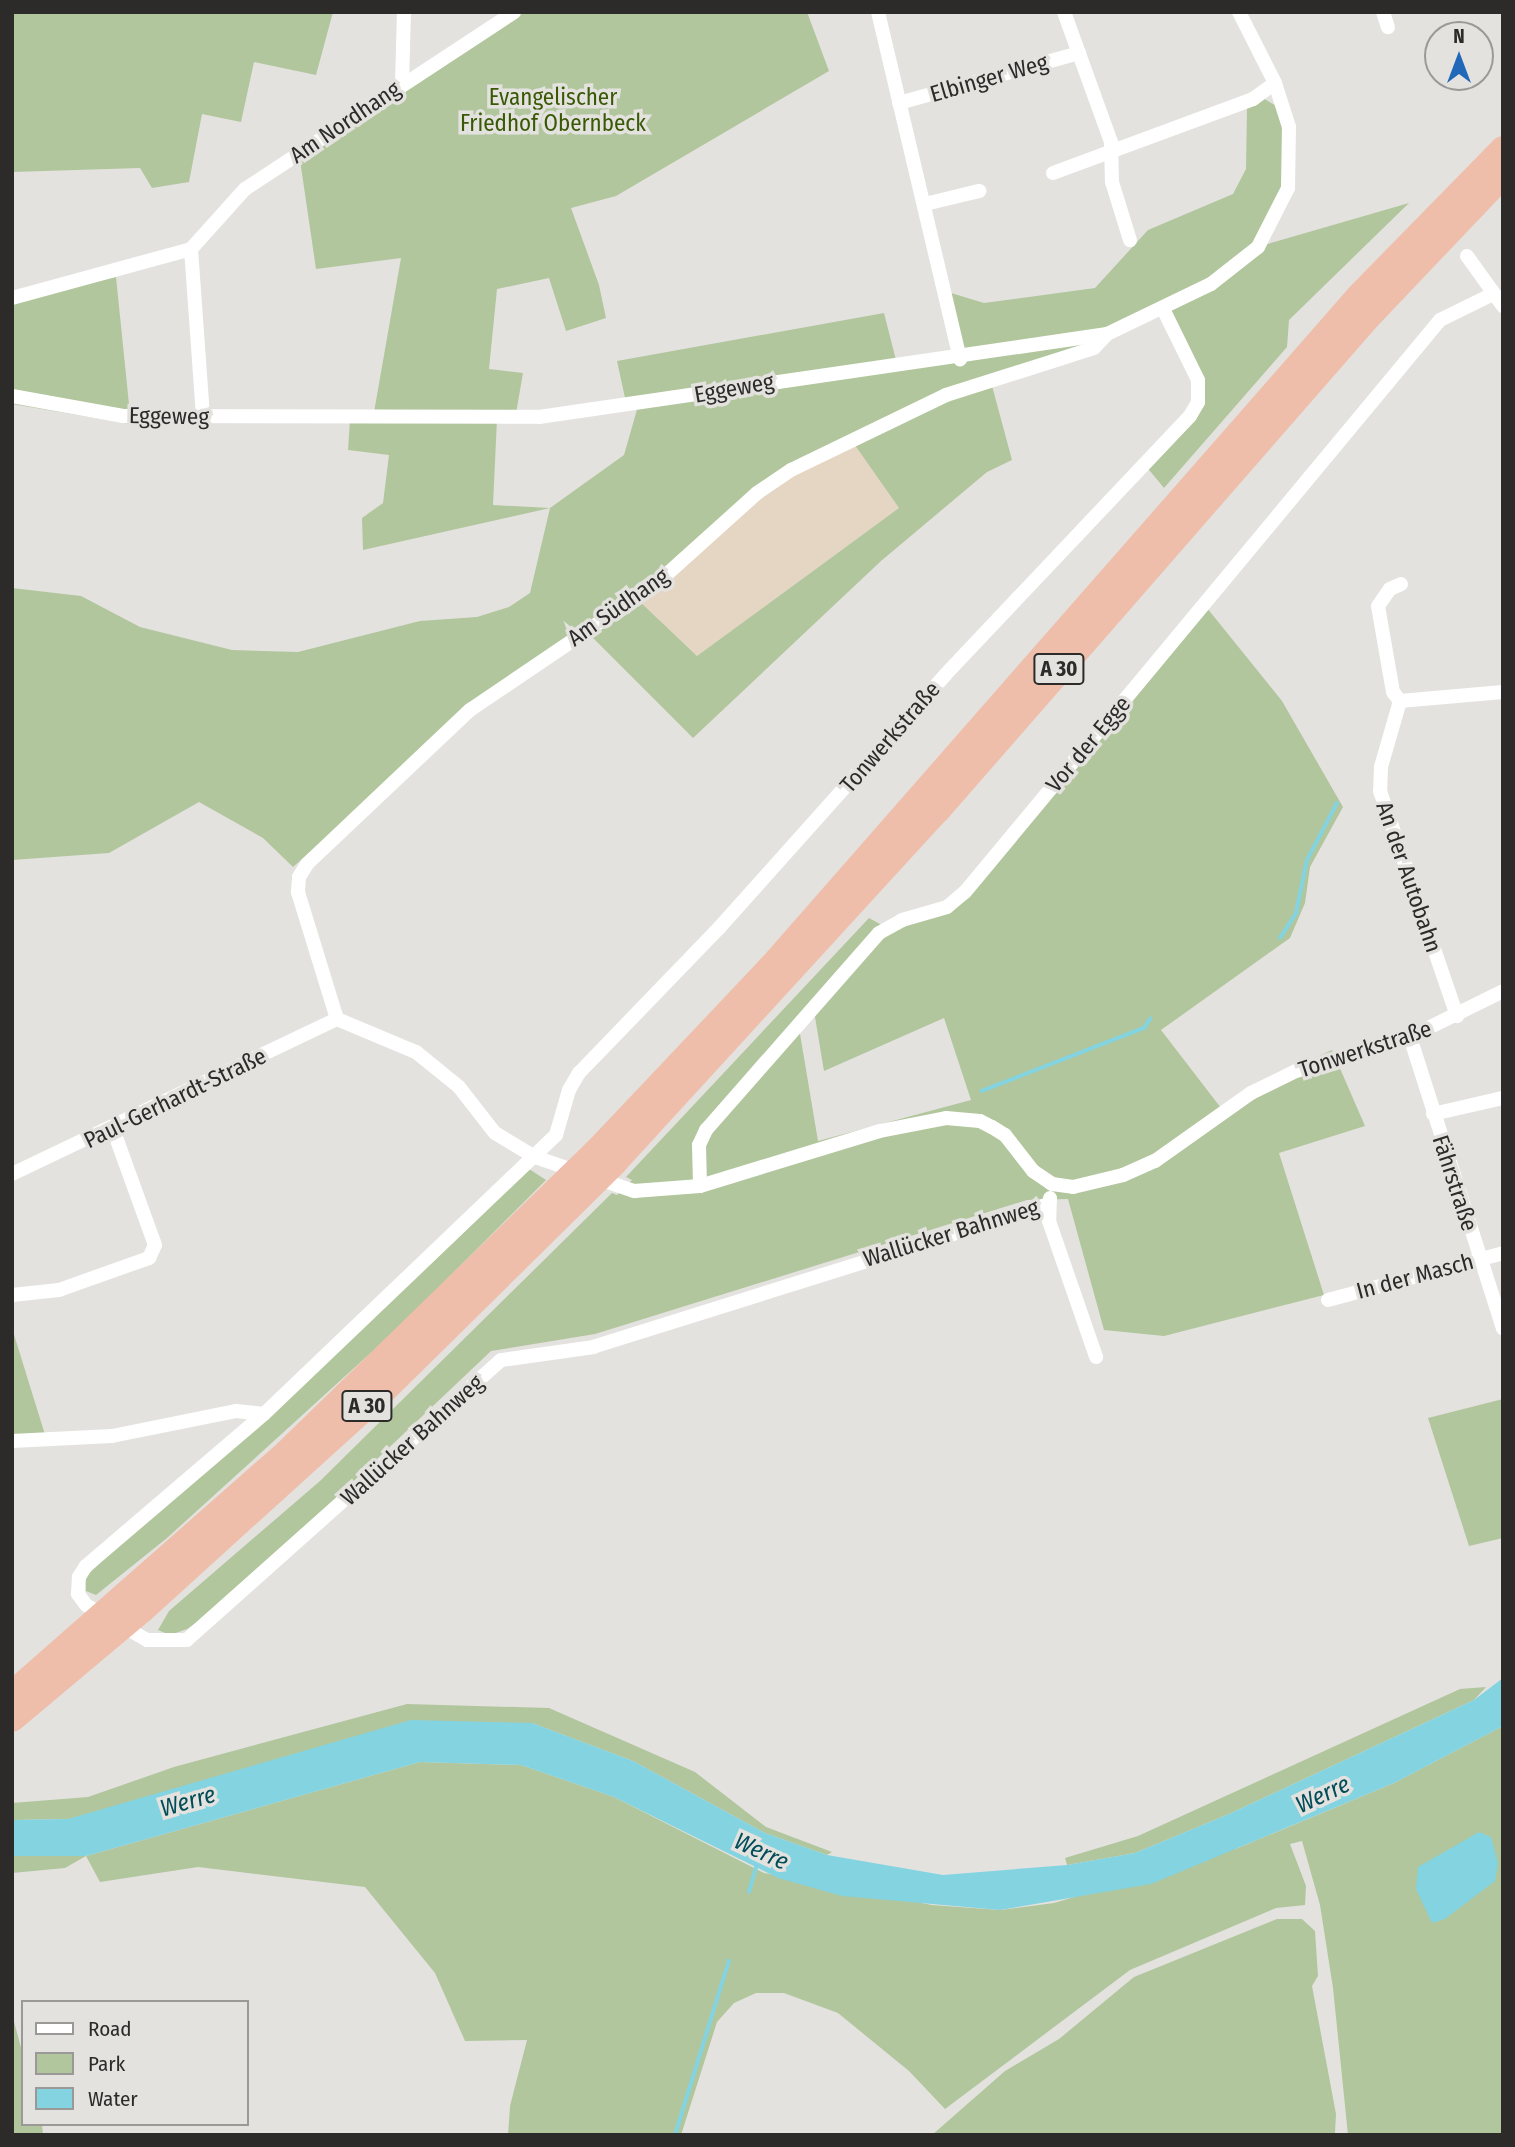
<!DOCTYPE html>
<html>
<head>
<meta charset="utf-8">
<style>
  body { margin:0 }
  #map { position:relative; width:1515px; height:2147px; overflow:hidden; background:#e3e2df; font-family:"Fira Sans Condensed",sans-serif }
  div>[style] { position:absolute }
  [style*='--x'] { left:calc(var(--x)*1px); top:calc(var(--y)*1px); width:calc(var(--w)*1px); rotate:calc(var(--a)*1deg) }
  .commercial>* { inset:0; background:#e5d6c3 }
  .green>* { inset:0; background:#b1c69c }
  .water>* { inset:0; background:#83d3e1 }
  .stream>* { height:3.5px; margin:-1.75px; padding:0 1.75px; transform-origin:1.75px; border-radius:1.75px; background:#83d3e1 }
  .street>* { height:14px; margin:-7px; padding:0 7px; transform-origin:7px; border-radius:7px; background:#fff }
  .highway>* { height:26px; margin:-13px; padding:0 13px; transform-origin:13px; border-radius:13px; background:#efbeab }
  span { translate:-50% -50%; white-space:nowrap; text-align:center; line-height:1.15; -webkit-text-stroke:7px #e3e2df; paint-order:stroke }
  .shield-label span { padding:2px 5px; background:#e3e2df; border:2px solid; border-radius:5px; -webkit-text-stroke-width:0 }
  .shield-label { font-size:21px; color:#2c2b2a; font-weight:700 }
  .street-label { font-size:23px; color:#2c2b2a }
  .park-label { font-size:23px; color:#395904 }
  .water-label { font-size:24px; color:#004c57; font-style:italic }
  .frame { position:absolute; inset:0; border:14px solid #2c2b2a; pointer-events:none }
  .legend { position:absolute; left:21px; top:2000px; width:228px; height:126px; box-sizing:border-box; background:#e3e2df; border:2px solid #9a9997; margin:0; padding:9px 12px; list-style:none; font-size:21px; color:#2c2b2a }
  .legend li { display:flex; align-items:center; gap:14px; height:35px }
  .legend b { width:35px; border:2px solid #9a9997 }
  .north { position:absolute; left:1424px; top:21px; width:70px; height:70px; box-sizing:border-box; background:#e3e2df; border:2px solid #9a9997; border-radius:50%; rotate:0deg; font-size:19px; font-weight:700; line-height:28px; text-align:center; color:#2c2b2a }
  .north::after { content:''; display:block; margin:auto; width:24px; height:32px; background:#2268b9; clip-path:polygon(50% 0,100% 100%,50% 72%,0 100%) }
</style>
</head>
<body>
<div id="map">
  <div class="commercial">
    <i style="clip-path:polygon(852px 441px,899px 508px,697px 656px,636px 598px,758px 493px)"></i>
  </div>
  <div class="green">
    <i style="clip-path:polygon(12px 12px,333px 12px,316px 75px,254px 62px,241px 122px,202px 114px,189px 182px,152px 188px,140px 168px,12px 172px)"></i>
    <i style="clip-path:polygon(523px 12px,807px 12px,829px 71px,616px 196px,571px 208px,599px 285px,606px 318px,566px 331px,549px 278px,497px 289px,489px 369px,523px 373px,515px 419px,497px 419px,493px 505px,550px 508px,624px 455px,638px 406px,627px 407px,617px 361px,884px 313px,898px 368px,966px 360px,951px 293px,984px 303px,1095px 288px,1148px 230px,1233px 194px,1246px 169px,1247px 107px,1263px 98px,1278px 107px,1285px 128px,1285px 187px,1250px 249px,1409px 203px,1289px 320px,1287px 347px,1164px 488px,1145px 465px,1202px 404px,1162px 310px,1095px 345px,946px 395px,790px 469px,636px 598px,697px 656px,899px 508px,852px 441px,991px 382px,1012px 460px,987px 472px,881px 561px,693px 738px,585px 630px,404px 768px,293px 867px,263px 838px,199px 802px,109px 853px,12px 860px,12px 588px,81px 596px,140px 627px,232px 650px,298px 652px,420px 621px,477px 617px,509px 607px,530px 593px,550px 508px,363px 550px,362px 518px,383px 503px,389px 455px,348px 450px,350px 419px,373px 418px,401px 258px,316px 269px,300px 160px)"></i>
    <i style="clip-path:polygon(116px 277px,131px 424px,12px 404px,12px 302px)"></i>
    <i style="clip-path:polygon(evenodd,1207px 608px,1282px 701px,1343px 807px,1310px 867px,1305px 903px,1290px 938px,1161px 1030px,1221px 1108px,1242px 1091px,1332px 1050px,1365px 1126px,1279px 1153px,1324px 1295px,1164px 1336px,1104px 1330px,1068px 1199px,1027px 1200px,595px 1334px,491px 1351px,225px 1603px,187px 1629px,170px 1635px,158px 1630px,169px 1611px,320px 1481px,612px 1193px,617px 1195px,632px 1180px,626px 1177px,869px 918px,889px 929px,948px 911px,1207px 608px,813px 1005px,824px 1071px,944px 1018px,971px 1100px,818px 1141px,798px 1022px,813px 1005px)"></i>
    <i style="clip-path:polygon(529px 1169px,546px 1180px,397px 1329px,167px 1538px,96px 1595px,86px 1591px,85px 1577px)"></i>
    <i style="clip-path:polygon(12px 1328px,46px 1438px,12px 1439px)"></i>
    <i style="clip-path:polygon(1503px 1399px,1503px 1538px,1469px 1546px,1428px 1418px)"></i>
    <i style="clip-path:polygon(1486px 1687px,1474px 1700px,1229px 1814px,1135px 1853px,1067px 1865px,1065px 1858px,1138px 1836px,1460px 1689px)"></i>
    <i style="clip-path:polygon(407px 1704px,549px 1708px,695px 1772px,766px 1827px,832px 1852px,827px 1855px,765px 1833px,633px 1761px,532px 1723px,68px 1819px,12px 1820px,12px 1803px,88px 1797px,174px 1767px)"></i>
    <i style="clip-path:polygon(1503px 1726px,1503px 2135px,1348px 2135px,1333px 1988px,1320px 1905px,1302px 1841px,1290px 1844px,1306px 1886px,1305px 1905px,1276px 1908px,1130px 1970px,945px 2109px,909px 2071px,838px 2013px,784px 1993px,756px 1993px,734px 2003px,717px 2022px,681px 2135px,508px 2135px,510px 2106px,527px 2040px,465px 2041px,435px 1973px,365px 1887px,198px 1867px,100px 1882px,86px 1856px,65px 1868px,12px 1873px,12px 1856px,86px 1856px,420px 1762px,521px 1765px,614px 1797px,764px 1873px,932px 1905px,1000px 1910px,1054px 1903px,1238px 1848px,1394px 1783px)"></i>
    <i style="clip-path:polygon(1277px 1919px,1302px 1919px,1315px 1931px,1318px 1976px,1312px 1986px,1336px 2114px,1335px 2133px,932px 2135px,1005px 2071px,1059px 2039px,1134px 1977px)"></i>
    <i style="clip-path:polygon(12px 2014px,23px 2055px,23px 2124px,42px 2124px,43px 2135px,12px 2135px)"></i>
  </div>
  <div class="water">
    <i style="clip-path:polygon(1503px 1678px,1503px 1726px,1394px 1783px,1151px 1884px,1000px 1910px,842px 1896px,778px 1878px,614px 1797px,521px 1765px,420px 1762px,86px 1856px,12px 1856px,12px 1820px,68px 1819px,411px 1720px,532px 1723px,633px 1761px,765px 1833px,827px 1855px,943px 1875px,1067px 1865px,1135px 1853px,1229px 1814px,1474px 1700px)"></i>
    <i style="clip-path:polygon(1479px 1832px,1491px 1837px,1498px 1863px,1495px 1881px,1445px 1919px,1432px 1923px,1416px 1889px,1418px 1867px)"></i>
  </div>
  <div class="stream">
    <i style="--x:1280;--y:938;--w:30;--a:-57"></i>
    <i style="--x:1296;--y:913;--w:54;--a:-78.3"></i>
    <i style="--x:1307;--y:860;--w:64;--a:-62.2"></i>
    <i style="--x:982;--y:1091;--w:174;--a:-21.3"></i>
    <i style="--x:1144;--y:1028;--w:11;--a:-56"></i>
    <i style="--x:749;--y:1892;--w:26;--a:-74"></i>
    <i style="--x:675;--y:2135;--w:182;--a:-72.8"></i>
  </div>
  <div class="street">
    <i style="--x:878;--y:12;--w:357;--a:76.7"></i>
    <i style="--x:1064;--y:12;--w:138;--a:70.1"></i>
    <i style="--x:1111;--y:142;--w:40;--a:88.6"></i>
    <i style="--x:1112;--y:182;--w:61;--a:72.8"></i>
    <i style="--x:1383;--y:12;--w:16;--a:72"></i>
    <i style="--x:402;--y:83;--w:71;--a:-88.4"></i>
    <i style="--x:899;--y:103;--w:187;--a:-15.5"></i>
    <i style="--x:1053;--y:173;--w:213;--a:-20.3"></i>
    <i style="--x:1253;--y:99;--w:27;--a:-36"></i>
    <i style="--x:925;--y:204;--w:56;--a:-13.5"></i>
    <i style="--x:191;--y:249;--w:168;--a:85.9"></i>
    <i style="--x:1467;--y:256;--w:62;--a:54.2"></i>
    <i style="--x:12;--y:298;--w:186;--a:-15.3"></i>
    <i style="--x:191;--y:249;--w:81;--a:-48"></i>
    <i style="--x:245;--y:189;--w:322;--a:-33.3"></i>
    <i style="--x:12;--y:396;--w:113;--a:10.2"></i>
    <i style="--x:123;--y:416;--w:416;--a:0.1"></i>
    <i style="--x:539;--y:417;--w:574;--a:-8.31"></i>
    <i style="--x:1107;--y:334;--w:115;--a:-25.7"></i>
    <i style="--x:1211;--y:284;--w:60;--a:-38.2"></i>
    <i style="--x:1258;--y:247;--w:66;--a:-63"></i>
    <i style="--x:1288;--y:188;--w:61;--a:-89.1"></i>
    <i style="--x:1289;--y:127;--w:46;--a:-107.7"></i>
    <i style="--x:1275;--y:83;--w:80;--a:-116.9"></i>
    <i style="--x:1400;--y:701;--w:69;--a:106.1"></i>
    <i style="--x:1381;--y:767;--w:24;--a:92"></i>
    <i style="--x:1380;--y:791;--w:238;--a:71.1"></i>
    <i style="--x:1400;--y:701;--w:11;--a:-128"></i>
    <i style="--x:1393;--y:692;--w:87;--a:-99.9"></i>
    <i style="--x:1378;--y:606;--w:21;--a:-55"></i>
    <i style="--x:1390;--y:589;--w:12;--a:-24"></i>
    <i style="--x:1400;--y:701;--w:103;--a:-5"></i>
    <i style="--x:337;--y:1019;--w:86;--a:22.7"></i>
    <i style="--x:416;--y:1052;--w:55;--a:39.1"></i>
    <i style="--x:459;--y:1087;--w:58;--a:52"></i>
    <i style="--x:495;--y:1133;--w:47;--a:31"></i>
    <i style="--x:535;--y:1157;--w:105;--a:19"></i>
    <i style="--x:634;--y:1191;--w:66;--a:-4.3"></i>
    <i style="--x:700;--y:1186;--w:188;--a:-17"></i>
    <i style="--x:880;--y:1131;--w:67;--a:-11.1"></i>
    <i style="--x:946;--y:1118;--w:34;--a:5"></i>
    <i style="--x:980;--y:1121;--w:13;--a:27"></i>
    <i style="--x:992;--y:1127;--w:15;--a:32"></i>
    <i style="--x:1005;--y:1135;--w:46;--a:52.1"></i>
    <i style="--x:1033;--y:1171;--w:23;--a:34"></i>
    <i style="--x:1052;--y:1184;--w:21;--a:8"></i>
    <i style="--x:1073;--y:1187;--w:51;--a:-13.5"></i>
    <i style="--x:1123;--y:1175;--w:35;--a:-24"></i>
    <i style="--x:1155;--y:1161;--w:118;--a:-35.3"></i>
    <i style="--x:1251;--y:1093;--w:50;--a:-26.1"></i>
    <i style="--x:1296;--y:1071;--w:119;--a:-16.6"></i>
    <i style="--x:1410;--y:1037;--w:104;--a:-26.3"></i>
    <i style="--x:337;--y:1019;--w:133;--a:-107.1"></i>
    <i style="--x:298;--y:892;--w:15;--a:-86"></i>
    <i style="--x:299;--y:877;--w:15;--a:-58"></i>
    <i style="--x:307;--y:864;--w:224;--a:-43.4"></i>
    <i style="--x:470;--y:710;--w:225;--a:-34.1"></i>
    <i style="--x:656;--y:584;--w:136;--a:-42"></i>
    <i style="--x:757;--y:493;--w:41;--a:-34.1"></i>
    <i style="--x:791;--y:470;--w:172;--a:-25.8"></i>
    <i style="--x:946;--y:395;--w:155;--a:-17.6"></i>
    <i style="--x:1094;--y:348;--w:19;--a:-47"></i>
    <i style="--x:1410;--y:1037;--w:306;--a:72.3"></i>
    <i style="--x:1433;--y:1114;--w:72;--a:-12.9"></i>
    <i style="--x:12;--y:1174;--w:360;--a:-25.5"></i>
    <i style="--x:700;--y:1186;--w:41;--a:-91.4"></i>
    <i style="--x:699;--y:1145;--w:17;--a:-65"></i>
    <i style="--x:706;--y:1130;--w:262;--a:-48.7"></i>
    <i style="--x:879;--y:933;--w:26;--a:-29"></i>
    <i style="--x:902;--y:920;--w:47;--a:-16.1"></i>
    <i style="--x:947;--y:907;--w:23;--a:-40"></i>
    <i style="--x:965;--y:892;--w:744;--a:-50.29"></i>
    <i style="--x:1440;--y:320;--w:59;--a:-26.1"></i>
    <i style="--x:1050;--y:1198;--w:23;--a:92"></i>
    <i style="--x:1049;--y:1221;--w:144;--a:70.9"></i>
    <i style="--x:1049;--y:1204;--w:477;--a:162.6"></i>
    <i style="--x:594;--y:1347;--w:94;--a:172"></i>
    <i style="--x:501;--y:1360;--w:421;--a:138.3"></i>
    <i style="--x:187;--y:1640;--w:40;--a:180"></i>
    <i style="--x:147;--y:1640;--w:70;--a:-150.2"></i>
    <i style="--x:86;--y:1605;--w:14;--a:-126"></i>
    <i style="--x:78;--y:1594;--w:17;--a:-87"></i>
    <i style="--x:79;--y:1577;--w:13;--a:-58"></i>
    <i style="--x:86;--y:1566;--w:234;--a:-40.5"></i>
    <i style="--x:264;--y:1414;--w:404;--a:-43.7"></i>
    <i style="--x:556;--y:1135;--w:47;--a:-73.9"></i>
    <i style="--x:569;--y:1090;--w:20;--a:-60"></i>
    <i style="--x:579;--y:1073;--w:202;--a:-46"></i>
    <i style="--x:719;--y:928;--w:339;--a:-48.2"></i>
    <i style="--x:945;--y:675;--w:357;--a:-46.6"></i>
    <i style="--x:1190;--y:416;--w:16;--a:-60"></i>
    <i style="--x:1198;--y:402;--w:22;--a:-90"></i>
    <i style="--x:1198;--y:380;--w:77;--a:-116.2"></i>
    <i style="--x:12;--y:1295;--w:47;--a:-6.1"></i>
    <i style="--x:59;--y:1290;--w:96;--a:-19.6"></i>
    <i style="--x:149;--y:1258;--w:14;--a:-65"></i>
    <i style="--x:155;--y:1245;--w:123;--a:-109.9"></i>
    <i style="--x:1328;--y:1300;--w:181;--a:-15"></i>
    <i style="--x:12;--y:1441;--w:100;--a:-2.9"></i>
    <i style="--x:112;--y:1436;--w:126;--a:-11.4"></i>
    <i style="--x:236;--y:1411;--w:28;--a:6"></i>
  </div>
  <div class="highway">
    <i style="--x:12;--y:1694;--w:358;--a:-41.3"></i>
    <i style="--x:281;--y:1458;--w:441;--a:-44.2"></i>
    <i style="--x:597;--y:1151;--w:255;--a:-46.6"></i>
    <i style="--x:772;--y:966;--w:892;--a:-48.77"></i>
    <i style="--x:1360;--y:295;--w:204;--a:-45.6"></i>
    <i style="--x:12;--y:1719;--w:171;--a:-40"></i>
    <i style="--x:143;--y:1609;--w:313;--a:-42.2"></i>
    <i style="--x:375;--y:1399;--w:336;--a:-44.6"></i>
    <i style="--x:614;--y:1163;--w:478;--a:-47.5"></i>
    <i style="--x:937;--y:811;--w:656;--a:-48.9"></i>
    <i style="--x:1368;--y:317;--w:196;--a:-46.4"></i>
  </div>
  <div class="shield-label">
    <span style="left:1059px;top:669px">A 30</span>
    <span style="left:367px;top:1406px">A 30</span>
  </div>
  <div class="street-label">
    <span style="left:989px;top:78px;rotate:-16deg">Elbinger Weg</span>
    <span style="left:345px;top:122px;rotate:-34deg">Am Nordhang</span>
    <span style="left:734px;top:388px;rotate:-10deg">Eggeweg</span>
    <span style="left:169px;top:416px;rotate:1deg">Eggeweg</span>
    <span style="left:618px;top:607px;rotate:-35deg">Am Südhang</span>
    <span style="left:890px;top:737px;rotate:-49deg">Tonwerkstraße</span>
    <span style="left:1088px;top:744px;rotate:-50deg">Vor der Egge</span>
    <span style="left:1409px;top:877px;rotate:71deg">An der Autobahn</span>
    <span style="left:1365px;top:1049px;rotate:-18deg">Tonwerkstraße</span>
    <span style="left:175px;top:1098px;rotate:-26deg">Paul-Gerhardt-Straße</span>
    <span style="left:1455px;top:1183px;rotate:72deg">Fährstraße</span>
    <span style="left:951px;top:1233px;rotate:-17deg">Wallücker Bahnweg</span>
    <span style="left:1415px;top:1276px;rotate:-15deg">In der Masch</span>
    <span style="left:412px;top:1440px;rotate:-42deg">Wallücker Bahnweg</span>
  </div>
  <div class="park-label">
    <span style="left:553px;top:110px">Evangelischer<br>Friedhof Obernbeck</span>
  </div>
  <div class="water-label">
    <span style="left:1323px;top:1795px;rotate:-25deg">Werre</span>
    <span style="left:188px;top:1802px;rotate:-16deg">Werre</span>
    <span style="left:761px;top:1852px;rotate:25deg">Werre</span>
  </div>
  <div class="frame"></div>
  <ul class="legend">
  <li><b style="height:9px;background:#fff"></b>Road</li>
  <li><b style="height:19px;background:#b1c69c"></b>Park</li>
  <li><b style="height:19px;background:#83d3e1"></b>Water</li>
  </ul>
  <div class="north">N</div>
</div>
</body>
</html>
